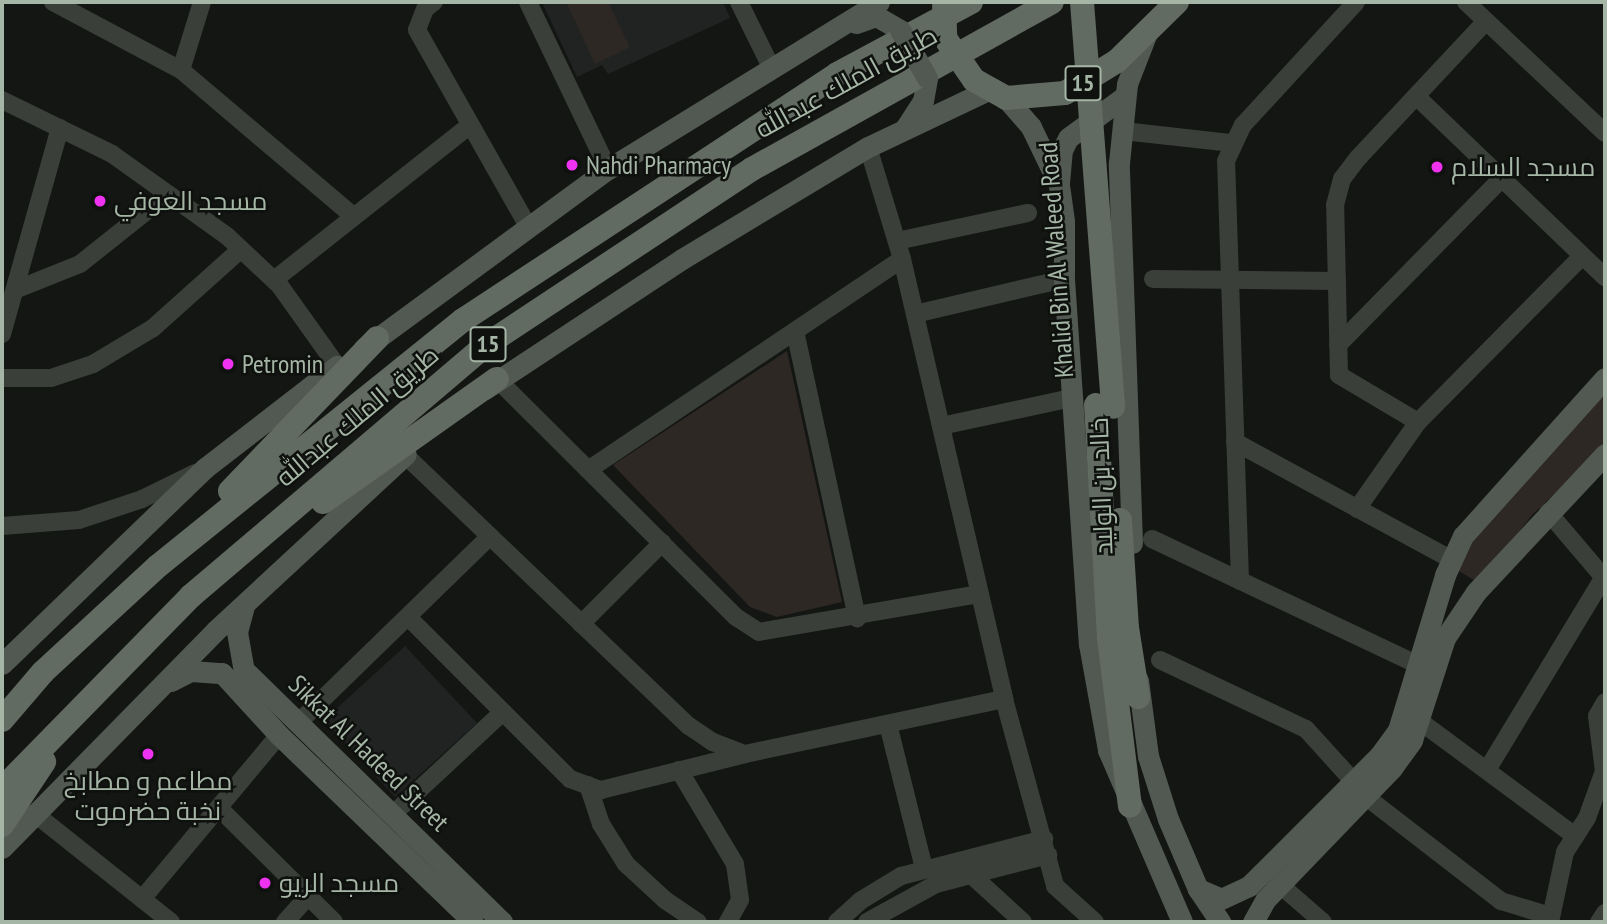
<!DOCTYPE html>
<html>
<head>
<meta charset="utf-8">
<style>
  body { margin:0 }
  #map { position:relative; width:1607px; height:924px; overflow:hidden; background:#141614; font-family:"PT Sans Narrow",Cairo,sans-serif }
  div>[style] { position:absolute }
  [style*='--x'] { left:calc(var(--x)*1px); top:calc(var(--y)*1px); width:calc(var(--w)*1px); rotate:calc(var(--a)*1deg) }
  .built>* { inset:0; background:#202321 }
  .green>* { inset:0; background:#2d2824 }
  .minor>* { height:18px; margin:-9px; padding:0 9px; transform-origin:9px; border-radius:9px; background:#3a3f3a }
  .major>* { height:21px; margin:-10.5px; padding:0 10.5px; transform-origin:10.5px; border-radius:10.5px; background:#515952 }
  .highway>* { height:24px; margin:-12px; padding:0 12px; transform-origin:12px; border-radius:12px; background:#616b62 }
  .major-bridge>* { height:21px; margin:-10.5px; padding:0 10.5px; transform-origin:10.5px; border-radius:10.5px; background:#515952 }
  .highway-bridge>* { height:24px; margin:-12px; padding:0 12px; transform-origin:12px; border-radius:12px; background:#616b62 }
  .dots>* { width:19px; height:19px; translate:-50% -50%; box-sizing:border-box; border:4px solid #0f110f; border-radius:50% }
  span { translate:-50% -50%; white-space:nowrap; text-align:center; line-height:1.15; -webkit-text-stroke:5px #0f110f; paint-order:stroke }
  .shield-label span { padding:2px 5px; background:#0f110f; border:2px solid; border-radius:5px; -webkit-text-stroke-width:0 }
  .shield-label { font-size:24px; color:#a6b6a6; font-weight:700 }
  .street-label { font-size:26px; color:#a6b6a6 }
  .poi-label { font-size:26px; color:#a6b6a6 }
  .left { translate:0 -50%; text-align:left }
  .frame { position:absolute; inset:0; border:4px solid #a6b6a6; pointer-events:none }
</style>
</head>
<body>
<div id="map">
  <div class="built">
    <i style="clip-path:polygon(542px 2px,723px 2px,730px 18px,608px 74px,602px 65px,577px 77px)"></i>
    <i style="clip-path:polygon(405px 646px,477px 723px,395px 797px,324px 720px)"></i>
  </div>
  <div class="green">
    <i style="clip-path:polygon(566px 2px,608px 2px,630px 47px,595px 64px)"></i>
    <i style="clip-path:polygon(787px 351px,842px 602px,777px 617px,750px 607px,613px 465px)"></i>
    <i style="clip-path:polygon(1605px 393px,1605px 447px,1532px 515px,1479px 583px,1457px 570px,1476px 536px)"></i>
  </div>
  <div class="minor">
    <i style="--x:53;--y:2;--w:145;--a:28"></i>
    <i style="--x:181;--y:70;--w:226;--a:40.3"></i>
    <i style="--x:434;--y:2;--w:11;--a:142"></i>
    <i style="--x:425;--y:9;--w:22;--a:111"></i>
    <i style="--x:417;--y:30;--w:225;--a:60.5"></i>
    <i style="--x:528;--y:2;--w:185;--a:64.4"></i>
    <i style="--x:739;--y:2;--w:72;--a:63.8"></i>
    <i style="--x:1466;--y:2;--w:191;--a:43.3"></i>
    <i style="--x:181;--y:70;--w:71;--a:-72.8"></i>
    <i style="--x:1416;--y:96;--w:262;--a:43.8"></i>
    <i style="--x:2;--y:100;--w:123;--a:26.1"></i>
    <i style="--x:112;--y:154;--w:141;--a:35.5"></i>
    <i style="--x:227;--y:236;--w:73;--a:43.3"></i>
    <i style="--x:280;--y:286;--w:98;--a:54.5"></i>
    <i style="--x:1123;--y:131;--w:110;--a:6.3"></i>
    <i style="--x:868;--y:147;--w:117;--a:73.1"></i>
    <i style="--x:902;--y:259;--w:452;--a:76.9"></i>
    <i style="--x:1004;--y:699;--w:194;--a:74.7"></i>
    <i style="--x:1055;--y:886;--w:54;--a:42"></i>
    <i style="--x:897;--y:241;--w:134;--a:-12.1"></i>
    <i style="--x:1153;--y:279;--w:184;--a:0.6"></i>
    <i style="--x:274;--y:280;--w:248;--a:-38.3"></i>
    <i style="--x:15;--y:290;--w:70;--a:-21.8"></i>
    <i style="--x:80;--y:264;--w:112;--a:-38.5"></i>
    <i style="--x:915;--y:314;--w:153;--a:-13.2"></i>
    <i style="--x:795;--y:331;--w:294;--a:77.8"></i>
    <i style="--x:2;--y:334;--w:214;--a:-74.3"></i>
    <i style="--x:1338;--y:345;--w:234;--a:-45.5"></i>
    <i style="--x:2;--y:378;--w:49;--a:0"></i>
    <i style="--x:51;--y:378;--w:44;--a:-18.4"></i>
    <i style="--x:93;--y:364;--w:70;--a:-31"></i>
    <i style="--x:153;--y:328;--w:118;--a:-41.9"></i>
    <i style="--x:497;--y:379;--w:337;--a:44.9"></i>
    <i style="--x:736;--y:617;--w:27;--a:33"></i>
    <i style="--x:759;--y:632;--w:224;--a:-9.8"></i>
    <i style="--x:1418;--y:422;--w:92;--a:-149.3"></i>
    <i style="--x:1339;--y:375;--w:170;--a:-91.3"></i>
    <i style="--x:1335;--y:205;--w:27;--a:-75"></i>
    <i style="--x:1342;--y:179;--w:26;--a:-53"></i>
    <i style="--x:1358;--y:158;--w:187;--a:-46.9"></i>
    <i style="--x:941;--y:426;--w:134;--a:-12.1"></i>
    <i style="--x:1235;--y:442;--w:247;--a:28.5"></i>
    <i style="--x:405;--y:455;--w:393;--a:43.7"></i>
    <i style="--x:689;--y:726;--w:29;--a:34"></i>
    <i style="--x:713;--y:742;--w:34;--a:21"></i>
    <i style="--x:745;--y:754;--w:265;--a:-12"></i>
    <i style="--x:588;--y:470;--w:378;--a:-33.9"></i>
    <i style="--x:1357;--y:509;--w:106;--a:-55"></i>
    <i style="--x:1418;--y:422;--w:233;--a:-45.3"></i>
    <i style="--x:1548;--y:512;--w:88;--a:49.6"></i>
    <i style="--x:2;--y:526;--w:77;--a:-4.5"></i>
    <i style="--x:79;--y:520;--w:66;--a:-18.4"></i>
    <i style="--x:142;--y:499;--w:59;--a:-26.1"></i>
    <i style="--x:1152;--y:539;--w:292;--a:25.3"></i>
    <i style="--x:1240;--y:581;--w:420;--a:-91.9"></i>
    <i style="--x:1226;--y:161;--w:40;--a:-65"></i>
    <i style="--x:1243;--y:125;--w:167;--a:-47.4"></i>
    <i style="--x:408;--y:617;--w:229;--a:45"></i>
    <i style="--x:570;--y:779;--w:33;--a:20"></i>
    <i style="--x:601;--y:790;--w:148;--a:-14"></i>
    <i style="--x:581;--y:624;--w:115;--a:-45"></i>
    <i style="--x:1160;--y:660;--w:161;--a:25.3"></i>
    <i style="--x:1306;--y:729;--w:72;--a:47.8"></i>
    <i style="--x:1421;--y:722;--w:192;--a:36.5"></i>
    <i style="--x:298;--y:723;--w:268;--a:-44.2"></i>
    <i style="--x:888;--y:724;--w:148;--a:76"></i>
    <i style="--x:679;--y:770;--w:109;--a:59.2"></i>
    <i style="--x:735;--y:864;--w:36;--a:82"></i>
    <i style="--x:740;--y:900;--w:25;--a:119"></i>
    <i style="--x:1487;--y:770;--w:226;--a:-58.8"></i>
    <i style="--x:588;--y:785;--w:41;--a:71.6"></i>
    <i style="--x:601;--y:824;--w:47;--a:58"></i>
    <i style="--x:626;--y:864;--w:53;--a:42.7"></i>
    <i style="--x:665;--y:900;--w:40;--a:34"></i>
    <i style="--x:1365;--y:796;--w:172;--a:37.7"></i>
    <i style="--x:1501;--y:901;--w:51;--a:17"></i>
    <i style="--x:219;--y:808;--w:162;--a:44.7"></i>
    <i style="--x:34;--y:813;--w:175;--a:38.5"></i>
    <i style="--x:392;--y:815;--w:151;--a:-42.9"></i>
    <i style="--x:966;--y:870;--w:77;--a:42.4"></i>
    <i style="--x:1270;--y:876;--w:70;--a:41"></i>
    <i style="--x:142;--y:899;--w:214;--a:-50.1"></i>
    <i style="--x:285;--y:922;--w:38;--a:-48"></i>
    <i style="--x:837;--y:922;--w:31;--a:-42"></i>
    <i style="--x:860;--y:901;--w:48;--a:-31.4"></i>
    <i style="--x:901;--y:876;--w:148;--a:-14.5"></i>
    <i style="--x:867;--y:922;--w:79;--a:-28.8"></i>
    <i style="--x:936;--y:884;--w:116;--a:-14.5"></i>
    <i style="--x:1550;--y:922;--w:72;--a:-77.9"></i>
    <i style="--x:1565;--y:852;--w:40;--a:-57.1"></i>
    <i style="--x:1587;--y:818;--w:50;--a:-70.1"></i>
    <i style="--x:1604;--y:771;--w:55;--a:-97.3"></i>
    <i style="--x:1597;--y:716;--w:16;--a:-60"></i>
    <i style="--x:1599;--y:922;--w:11;--a:-56"></i>
  </div>
  <div class="major">
    <i style="--x:856;--y:23;--w:21;--a:-19"></i>
    <i style="--x:876;--y:16;--w:28;--a:30"></i>
    <i style="--x:1006;--y:98;--w:38;--a:49"></i>
    <i style="--x:1031;--y:127;--w:64;--a:64.2"></i>
    <i style="--x:1059;--y:185;--w:36;--a:82"></i>
    <i style="--x:1064;--y:221;--w:58;--a:90"></i>
    <i style="--x:1064;--y:279;--w:366;--a:86.1"></i>
    <i style="--x:1089;--y:644;--w:108;--a:79.8"></i>
    <i style="--x:1108;--y:750;--w:187;--a:66.7"></i>
    <i style="--x:906;--y:127;--w:31;--a:-57"></i>
    <i style="--x:923;--y:101;--w:23;--a:-80"></i>
    <i style="--x:1059;--y:183;--w:33;--a:-85"></i>
    <i style="--x:1062;--y:150;--w:13;--a:-63"></i>
    <i style="--x:1068;--y:138;--w:71;--a:-36.4"></i>
    <i style="--x:364;--y:348;--w:303;--a:-36.3"></i>
    <i style="--x:608;--y:169;--w:318;--a:-31.6"></i>
    <i style="--x:485;--y:389;--w:236;--a:-33.4"></i>
    <i style="--x:682;--y:259;--w:217;--a:-31.1"></i>
    <i style="--x:868;--y:147;--w:133;--a:-25.4"></i>
    <i style="--x:1132;--y:543;--w:380;--a:-92"></i>
    <i style="--x:1119;--y:163;--w:79;--a:-84.2"></i>
    <i style="--x:1127;--y:84;--w:53;--a:-68.8"></i>
    <i style="--x:244;--y:606;--w:27;--a:105"></i>
    <i style="--x:237;--y:632;--w:39;--a:80"></i>
    <i style="--x:244;--y:670;--w:361;--a:44.3"></i>
    <i style="--x:2;--y:664;--w:282;--a:-44"></i>
    <i style="--x:205;--y:468;--w:167;--a:-37.7"></i>
    <i style="--x:1138;--y:680;--w:77;--a:82.5"></i>
    <i style="--x:1148;--y:756;--w:66;--a:72.4"></i>
    <i style="--x:1168;--y:819;--w:76;--a:66.8"></i>
    <i style="--x:1198;--y:889;--w:40;--a:56"></i>
    <i style="--x:171;--y:681;--w:22;--a:-27"></i>
    <i style="--x:191;--y:671;--w:31;--a:4"></i>
    <i style="--x:222;--y:673;--w:84;--a:47.4"></i>
    <i style="--x:279;--y:735;--w:269;--a:43.9"></i>
    <i style="--x:2;--y:848;--w:304;--a:-45.5"></i>
    <i style="--x:215;--y:631;--w:260;--a:-42.8"></i>
    <i style="--x:1198;--y:889;--w:25;--a:23"></i>
    <i style="--x:1221;--y:899;--w:31;--a:-25"></i>
    <i style="--x:1249;--y:886;--w:185;--a:-45"></i>
    <i style="--x:1380;--y:755;--w:31;--a:-54"></i>
    <i style="--x:1398;--y:730;--w:162;--a:-73.1"></i>
    <i style="--x:1445;--y:575;--w:43;--a:-65.2"></i>
    <i style="--x:1463;--y:536;--w:212;--a:-48.1"></i>
    <i style="--x:1253;--y:922;--w:26;--a:-61"></i>
    <i style="--x:1266;--y:899;--w:182;--a:-46.1"></i>
    <i style="--x:1392;--y:768;--w:34;--a:-54"></i>
    <i style="--x:1412;--y:740;--w:107;--a:-72.1"></i>
    <i style="--x:1445;--y:638;--w:55;--a:-56"></i>
    <i style="--x:1476;--y:592;--w:189;--a:-46.9"></i>
  </div>
  <div class="highway">
    <i style="--x:974;--y:80;--w:37;--a:29"></i>
    <i style="--x:1006;--y:98;--w:59;--a:-4.8"></i>
    <i style="--x:1065;--y:93;--w:61;--a:-31.6"></i>
    <i style="--x:1117;--y:61;--w:84;--a:-44.5"></i>
    <i style="--x:1096;--y:405;--w:233;--a:86.8"></i>
    <i style="--x:1109;--y:638;--w:169;--a:82.9"></i>
    <i style="--x:230;--y:491;--w:212;--a:-46.1"></i>
    <i style="--x:323;--y:502;--w:213;--a:-35.3"></i>
    <i style="--x:1120;--y:520;--w:108;--a:86.3"></i>
    <i style="--x:1127;--y:628;--w:70;--a:80.9"></i>
    <i style="--x:2;--y:720;--w:63;--a:-49.5"></i>
    <i style="--x:43;--y:672;--w:156;--a:-42.7"></i>
    <i style="--x:158;--y:566;--w:392;--a:-38.9"></i>
    <i style="--x:463;--y:320;--w:448;--a:-33.3"></i>
    <i style="--x:837;--y:74;--w:152;--a:-28.2"></i>
    <i style="--x:2;--y:789;--w:270;--a:-45.6"></i>
    <i style="--x:191;--y:596;--w:387;--a:-40.4"></i>
    <i style="--x:486;--y:345;--w:319;--a:-33.5"></i>
    <i style="--x:752;--y:169;--w:343;--a:-29.1"></i>
    <i style="--x:2;--y:825;--w:76;--a:-56.3"></i>
  </div>
  <div class="major-bridge">
    <i style="--x:900;--y:30;--w:55;--a:60.6"></i>
  </div>
  <div class="highway-bridge">
    <i style="--x:944;--y:2;--w:36;--a:88"></i>
    <i style="--x:945;--y:38;--w:51;--a:55.4"></i>
    <i style="--x:1082;--y:2;--w:406;--a:85.6"></i>
  </div>
  <div class="dots">
    <i style="left:572px;top:165px;background:#ef32f0"></i>
    <i style="left:1437px;top:167px;background:#ef32f0"></i>
    <i style="left:100px;top:201px;background:#ef32f0"></i>
    <i style="left:228px;top:364px;background:#ef32f0"></i>
    <i style="left:148px;top:754px;background:#ef32f0"></i>
    <i style="left:265px;top:883px;background:#ef32f0"></i>
  </div>
  <div class="shield-label">
    <span style="left:1083px;top:83px">15</span>
    <span style="left:488px;top:344px">15</span>
  </div>
  <div class="street-label">
    <span style="left:846px;top:82px;rotate:-29deg">طريق الملك عبدالله</span>
    <span style="left:1056px;top:260px;rotate:-94deg">Khalid Bin Al Waleed Road</span>
    <span style="left:357px;top:416px;rotate:-40deg">طريق الملك عبدالله</span>
    <span style="left:1101px;top:486px;rotate:-92deg">خالد بن الوليد</span>
    <span style="left:369px;top:753px;rotate:44deg">Sikkat Al Hadeed Street</span>
  </div>
  <div class="poi-label">
    <span class="left" style="left:586px;top:165px">Nahdi Pharmacy</span>
    <span class="left" style="left:1451px;top:167px">مسجد السلام</span>
    <span class="left" style="left:114px;top:201px">مسجد العوفي</span>
    <span class="left" style="left:242px;top:364px">Petromin</span>
    <span style="left:148px;top:796px">مطاعم و مطابخ<br>نخبة حضرموت</span>
    <span class="left" style="left:279px;top:883px">مسجد الريو</span>
  </div>
  <div class="frame"></div>
</div>
</body>
</html>
